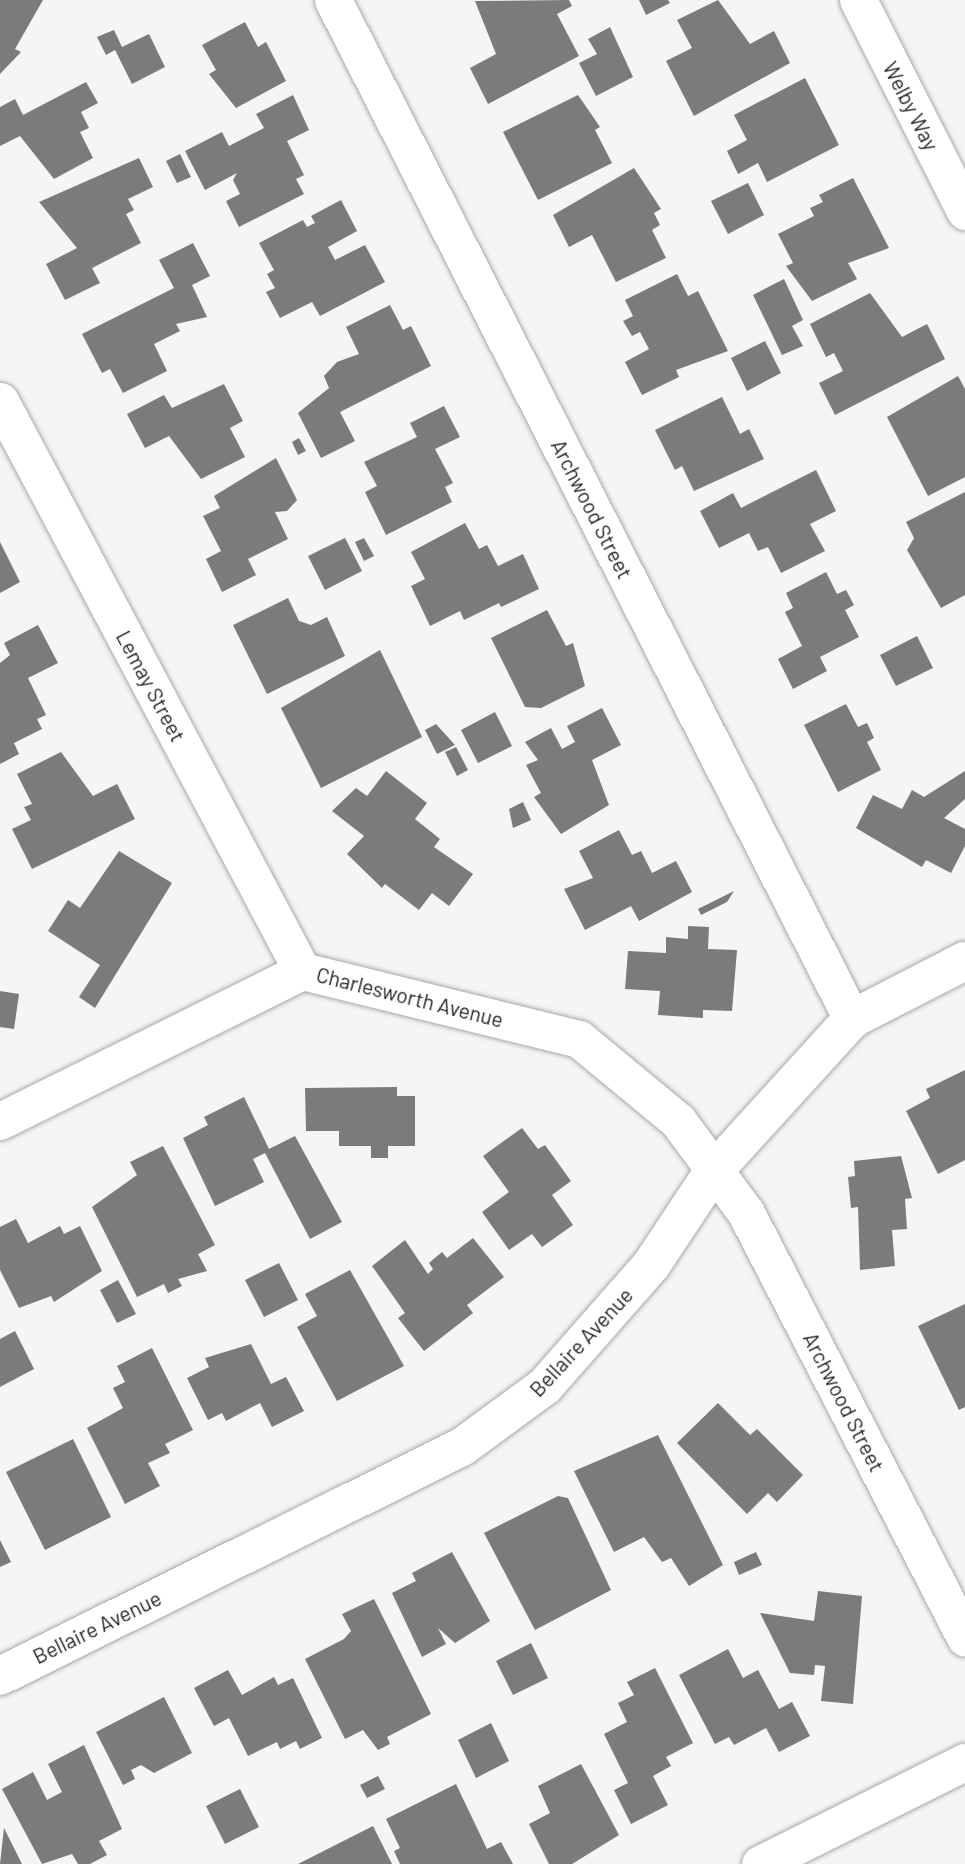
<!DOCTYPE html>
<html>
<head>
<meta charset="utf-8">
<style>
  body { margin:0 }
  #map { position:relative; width:965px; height:1864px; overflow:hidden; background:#f3f5f7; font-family:Barlow,sans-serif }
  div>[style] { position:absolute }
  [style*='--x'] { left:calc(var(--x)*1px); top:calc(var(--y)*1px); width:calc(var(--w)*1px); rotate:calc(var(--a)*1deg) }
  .building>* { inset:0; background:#7a7b7c }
  .roads { filter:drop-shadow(0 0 2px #a7a9aa) drop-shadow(0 0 2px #a7a9aa) }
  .minor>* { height:37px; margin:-18.5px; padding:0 18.5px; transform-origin:18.5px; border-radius:18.5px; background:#fff }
  .tertiary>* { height:38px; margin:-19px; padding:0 19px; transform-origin:19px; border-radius:19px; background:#fff }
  span { translate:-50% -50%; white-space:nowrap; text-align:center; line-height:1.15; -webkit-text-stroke:7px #fff; paint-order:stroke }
  .street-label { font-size:21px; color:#232424 }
</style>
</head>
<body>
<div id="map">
  <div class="building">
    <i style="clip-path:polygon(0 0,43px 0,15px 49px,21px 52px,0 74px)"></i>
    <i style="clip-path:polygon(569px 0,572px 6px,557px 14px,579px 56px,488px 104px,470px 68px,496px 54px,475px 1px)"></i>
    <i style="clip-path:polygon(639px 0,668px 0,670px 3px,646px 15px)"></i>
    <i style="clip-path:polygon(718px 0,750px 44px,774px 31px,790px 63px,694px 116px,666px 61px,692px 48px,677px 20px)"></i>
    <i style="clip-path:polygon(245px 22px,258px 47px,266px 42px,286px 81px,236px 108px,209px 74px,216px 70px,202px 45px)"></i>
    <i style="clip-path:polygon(610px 27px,633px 77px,596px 96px,579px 63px,597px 54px,588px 39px)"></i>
    <i style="clip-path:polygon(114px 30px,122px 47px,149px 34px,165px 67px,132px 84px,115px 50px,106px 55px,97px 37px)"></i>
    <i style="clip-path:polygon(805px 78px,839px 145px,767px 182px,758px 163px,738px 174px,727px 151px,747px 140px,734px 115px)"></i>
    <i style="clip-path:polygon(86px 82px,98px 103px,81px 112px,89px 128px,80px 132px,93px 158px,54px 179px,20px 136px,0 146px,0 107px,15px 99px,23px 115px)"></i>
    <i style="clip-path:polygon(293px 95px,309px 130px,287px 141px,304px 175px,296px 179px,304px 194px,239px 227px,226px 201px,240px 194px,233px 180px,237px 173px,205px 190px,185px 151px,222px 132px,229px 146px,264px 128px,256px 114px)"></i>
    <i style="clip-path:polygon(578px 95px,600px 127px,595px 130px,612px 163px,538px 200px,503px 132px)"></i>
    <i style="clip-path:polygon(180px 154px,191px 177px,177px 183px,166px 161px)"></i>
    <i style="clip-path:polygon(139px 158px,153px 187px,128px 199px,134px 210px,126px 214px,141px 243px,92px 268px,100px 283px,65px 300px,46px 264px,77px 248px,39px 202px)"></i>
    <i style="clip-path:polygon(634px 168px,661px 209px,654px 213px,660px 225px,652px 230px,666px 258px,616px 282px,592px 235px,569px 247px,553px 215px)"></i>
    <i style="clip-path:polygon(853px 178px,889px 248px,848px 263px,857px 279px,812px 301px,786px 266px,793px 263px,778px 234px,814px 216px,810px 208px,823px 202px,819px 195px)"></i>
    <i style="clip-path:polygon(748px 183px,764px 215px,728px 234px,711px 201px)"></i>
    <i style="clip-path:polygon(341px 200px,357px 231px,328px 247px,335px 260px,365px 245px,385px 282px,320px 316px,312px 302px,280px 318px,266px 292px,275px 288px,267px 274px,274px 270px,259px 243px,303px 220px,307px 227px,315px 223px,311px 216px)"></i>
    <i style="clip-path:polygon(193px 243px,210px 276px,192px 285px,207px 317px,176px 324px,180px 331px,154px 344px,167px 371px,123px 393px,110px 369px,102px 373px,82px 334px,174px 288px,159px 260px)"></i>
    <i style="clip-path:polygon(677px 274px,688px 296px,698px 291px,728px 351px,676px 370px,679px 377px,642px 395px,625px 362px,649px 349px,640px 332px,632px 336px,623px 321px,633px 316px,625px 300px)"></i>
    <i style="clip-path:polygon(784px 279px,803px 320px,792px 326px,803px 346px,782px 355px,753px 295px)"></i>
    <i style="clip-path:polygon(870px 293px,902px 337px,927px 324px,945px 359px,835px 415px,819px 383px,843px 371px,834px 353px,826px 357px,810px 324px)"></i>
    <i style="clip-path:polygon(390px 305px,403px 330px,411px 326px,431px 366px,340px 412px,355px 441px,321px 458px,298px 413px,329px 388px,324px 376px,337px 362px,359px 354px,346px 327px)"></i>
    <i style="clip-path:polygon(765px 341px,781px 373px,747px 391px,731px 358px)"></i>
    <i style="clip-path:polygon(958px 376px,965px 389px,965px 477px,928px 496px,887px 417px)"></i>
    <i style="clip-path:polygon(224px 384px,243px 421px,230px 428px,245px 457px,201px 479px,169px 436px,145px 448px,127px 414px,164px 395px,172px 408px)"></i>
    <i style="clip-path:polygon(722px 397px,740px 434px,749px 429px,764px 459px,694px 491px,682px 466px,675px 470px,655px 430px)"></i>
    <i style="clip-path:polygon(444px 406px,460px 437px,435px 449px,453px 483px,445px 487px,452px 502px,386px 535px,365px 492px,377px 486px,364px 462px,417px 437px,410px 423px)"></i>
    <i style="clip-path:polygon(299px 438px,306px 451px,298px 455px,292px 442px)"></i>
    <i style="clip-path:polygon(276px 458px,297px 500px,287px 511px,275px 512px,288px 539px,248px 559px,256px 575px,222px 592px,206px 559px,221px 551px,203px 516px,220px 508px,214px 496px)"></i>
    <i style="clip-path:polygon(816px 470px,836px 511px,810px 524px,825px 551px,781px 573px,768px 547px,758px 551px,749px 533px,719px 548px,700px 511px,733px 493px,741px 508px)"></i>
    <i style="clip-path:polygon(965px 492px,965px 595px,941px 608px,907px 550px,914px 538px,906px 522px)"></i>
    <i style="clip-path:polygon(465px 523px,479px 549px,487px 545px,498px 566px,523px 554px,539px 589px,501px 607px,499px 603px,464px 620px,460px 611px,430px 626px,411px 586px,425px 579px,411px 552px)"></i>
    <i style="clip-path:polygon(345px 538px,362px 571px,325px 590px,308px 556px)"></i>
    <i style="clip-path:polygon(364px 538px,374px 556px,364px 561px,355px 542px)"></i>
    <i style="clip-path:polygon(0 542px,20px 582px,0 593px)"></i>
    <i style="clip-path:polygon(826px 572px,837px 594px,846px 590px,854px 605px,845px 610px,859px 637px,820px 657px,827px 671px,793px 689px,778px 659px,802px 646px,785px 612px,793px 608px,786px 593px)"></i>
    <i style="clip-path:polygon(288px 598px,299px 621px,311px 625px,327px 617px,345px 656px,267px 694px,233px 625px)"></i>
    <i style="clip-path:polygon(547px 610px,566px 646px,573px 643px,585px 686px,541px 708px,525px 707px,491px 638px)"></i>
    <i style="clip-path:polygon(38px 625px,58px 663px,28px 678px,46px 715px,37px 719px,42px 729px,14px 743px,19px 754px,0 764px,0 663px,10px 655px,4px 643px)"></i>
    <i style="clip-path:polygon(917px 636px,933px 668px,896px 686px,880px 655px)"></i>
    <i style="clip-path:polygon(380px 650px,422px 737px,321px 788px,281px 708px)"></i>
    <i style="clip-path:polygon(846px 704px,858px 727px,867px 723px,874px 738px,867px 742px,881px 770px,838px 792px,804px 725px)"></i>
    <i style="clip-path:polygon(602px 708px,621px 745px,592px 760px,609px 805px,561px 834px,534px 797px,541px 793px,526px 765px,538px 760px,525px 742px,551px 728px,562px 749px,575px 742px,567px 726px)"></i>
    <i style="clip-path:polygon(495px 712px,512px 746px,478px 763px,461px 730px)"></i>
    <i style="clip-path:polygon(436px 724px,455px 745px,437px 754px,425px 730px)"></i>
    <i style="clip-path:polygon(456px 747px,468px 770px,457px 776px,445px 752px)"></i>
    <i style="clip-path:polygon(61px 752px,93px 796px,117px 784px,135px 819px,32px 869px,12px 829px,31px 820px,24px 807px,32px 804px,17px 774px)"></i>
    <i style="clip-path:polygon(386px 771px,427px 803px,415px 819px,440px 839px,434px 847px,473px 874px,449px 906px,432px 893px,419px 910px,385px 884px,382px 888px,347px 854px,364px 836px,332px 811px,356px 788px,367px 796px)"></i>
    <i style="clip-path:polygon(965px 771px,965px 799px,944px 818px,965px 829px,965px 846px,951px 873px,926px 860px,922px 867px,856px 828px,873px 795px,902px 809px,912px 790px,924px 797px)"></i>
    <i style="clip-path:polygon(523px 802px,531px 820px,513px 828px,509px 809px)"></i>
    <i style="clip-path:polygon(619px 830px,632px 855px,641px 851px,652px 873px,676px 861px,692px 892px,639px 921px,631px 906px,585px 930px,564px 889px,593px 878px,579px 851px)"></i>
    <i style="clip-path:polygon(119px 851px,172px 883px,95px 1008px,79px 997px,100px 965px,48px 931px,68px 900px,80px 908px)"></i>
    <i style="clip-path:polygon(734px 891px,727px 902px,701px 915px,698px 909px)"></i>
    <i style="clip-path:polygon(688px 926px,709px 927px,708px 949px,737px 950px,732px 1011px,703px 1010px,703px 1018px,658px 1015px,660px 991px,625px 989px,628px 951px,666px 953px,666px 937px,688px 939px)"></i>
    <i style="clip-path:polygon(0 991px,19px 994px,14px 1029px,0 1027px)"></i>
    <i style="clip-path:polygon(965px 1070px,965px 1160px,938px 1174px,906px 1111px,930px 1098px,926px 1089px)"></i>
    <i style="clip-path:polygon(397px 1087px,397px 1096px,415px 1096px,415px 1146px,388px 1146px,388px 1158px,371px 1158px,371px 1146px,339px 1146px,339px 1131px,306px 1131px,305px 1088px)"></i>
    <i style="clip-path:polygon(244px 1097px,269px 1149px,295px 1136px,342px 1222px,310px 1239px,265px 1153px,253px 1159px,264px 1182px,215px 1206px,183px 1138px,208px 1125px,204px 1117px)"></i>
    <i style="clip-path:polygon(522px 1128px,538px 1149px,545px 1145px,571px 1181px,552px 1195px,573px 1225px,542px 1247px,532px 1234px,509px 1250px,482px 1212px,509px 1192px,483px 1156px)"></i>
    <i style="clip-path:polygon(163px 1146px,215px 1245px,198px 1254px,207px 1271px,178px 1279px,182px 1286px,168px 1293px,164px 1284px,137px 1297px,92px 1207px,137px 1175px,130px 1162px)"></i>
    <i style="clip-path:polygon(901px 1156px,912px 1198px,905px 1199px,907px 1229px,892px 1230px,895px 1266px,860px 1270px,858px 1207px,851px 1208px,848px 1177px,855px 1176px,854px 1161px)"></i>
    <i style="clip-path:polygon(16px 1219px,28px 1243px,60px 1226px,64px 1234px,80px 1226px,102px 1271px,54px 1302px,51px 1296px,19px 1308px,0 1270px,0 1227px)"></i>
    <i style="clip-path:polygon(473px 1238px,504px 1277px,467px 1305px,473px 1313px,424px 1351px,398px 1318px,405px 1313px,372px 1266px,405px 1240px,428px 1274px,433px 1269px,429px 1263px,442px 1252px,447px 1258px)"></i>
    <i style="clip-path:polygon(279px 1263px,298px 1300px,264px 1317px,245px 1280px)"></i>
    <i style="clip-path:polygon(350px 1270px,404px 1366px,337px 1401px,297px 1327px,317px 1316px,305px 1294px)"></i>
    <i style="clip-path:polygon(118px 1280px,136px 1314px,117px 1323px,100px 1290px)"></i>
    <i style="clip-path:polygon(965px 1304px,965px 1407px,959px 1410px,918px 1326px)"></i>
    <i style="clip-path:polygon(15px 1331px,34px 1369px,0 1387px,0 1339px)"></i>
    <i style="clip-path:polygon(251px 1344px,271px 1384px,286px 1377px,304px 1411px,272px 1427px,260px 1403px,226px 1421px,222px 1413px,208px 1420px,187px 1378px,209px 1367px,205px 1358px)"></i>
    <i style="clip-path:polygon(152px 1348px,193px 1430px,165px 1444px,170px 1453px,148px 1463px,160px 1486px,125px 1504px,87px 1428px,123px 1408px,113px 1388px,125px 1382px,117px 1366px)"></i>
    <i style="clip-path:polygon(718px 1403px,750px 1435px,757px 1429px,803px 1475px,777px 1502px,768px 1493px,747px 1514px,677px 1443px)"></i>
    <i style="clip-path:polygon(658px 1435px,723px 1565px,689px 1586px,671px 1558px,662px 1562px,644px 1537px,614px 1552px,574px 1471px)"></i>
    <i style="clip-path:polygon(73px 1439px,111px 1517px,45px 1550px,6px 1472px)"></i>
    <i style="clip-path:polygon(558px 1496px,568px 1498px,611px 1590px,535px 1630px,484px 1533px)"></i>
    <i style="clip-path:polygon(0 1540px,11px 1562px,0 1567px)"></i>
    <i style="clip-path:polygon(452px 1552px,490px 1621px,455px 1643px,438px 1628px,446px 1644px,422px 1657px,392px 1593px,416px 1581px,412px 1573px)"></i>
    <i style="clip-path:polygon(756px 1552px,762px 1565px,739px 1575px,734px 1562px)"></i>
    <i style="clip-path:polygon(818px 1591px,862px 1596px,853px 1704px,821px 1701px,825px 1666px,815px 1665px,814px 1675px,790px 1673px,760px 1613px,814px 1621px)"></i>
    <i style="clip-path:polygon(374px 1599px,431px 1714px,387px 1737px,390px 1744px,378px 1750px,363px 1730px,345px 1739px,305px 1659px,344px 1639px,351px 1631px,342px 1614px)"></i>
    <i style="clip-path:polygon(531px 1643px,548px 1678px,513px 1695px,496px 1661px)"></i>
    <i style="clip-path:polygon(728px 1649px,743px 1678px,758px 1670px,779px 1709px,792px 1702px,810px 1736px,779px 1752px,766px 1728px,734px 1745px,729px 1737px,715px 1744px,679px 1675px)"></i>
    <i style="clip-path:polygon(655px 1668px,693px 1743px,666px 1757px,671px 1766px,653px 1776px,668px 1805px,631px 1824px,614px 1790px,628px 1783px,604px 1734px,627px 1722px,618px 1703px,634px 1695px,627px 1682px)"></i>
    <i style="clip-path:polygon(228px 1670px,242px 1695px,274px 1677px,278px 1685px,293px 1678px,322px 1738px,300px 1749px,296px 1741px,280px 1749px,277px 1742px,248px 1756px,229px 1718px,214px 1726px,194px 1688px)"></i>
    <i style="clip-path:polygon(164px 1697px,192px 1753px,154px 1773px,141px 1765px,131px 1770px,135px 1779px,123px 1785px,96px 1732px)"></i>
    <i style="clip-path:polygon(491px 1723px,509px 1761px,476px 1778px,458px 1740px)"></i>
    <i style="clip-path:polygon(84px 1745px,122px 1829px,99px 1841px,107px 1855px,90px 1864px,78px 1864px,72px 1854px,42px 1864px,2px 1789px,33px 1772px,47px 1800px,62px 1792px,48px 1764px)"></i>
    <i style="clip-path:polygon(581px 1764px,619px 1835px,572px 1864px,549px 1864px,529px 1824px,550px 1813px,538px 1786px)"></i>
    <i style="clip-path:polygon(378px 1776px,385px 1789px,367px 1798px,360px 1785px)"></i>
    <i style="clip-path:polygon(456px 1784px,487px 1849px,501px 1842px,513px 1864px,400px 1864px,394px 1851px,400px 1848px,386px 1819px)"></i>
    <i style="clip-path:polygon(240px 1789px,259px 1827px,225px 1844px,206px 1806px)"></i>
    <i style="clip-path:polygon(373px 1826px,392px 1864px,298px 1864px)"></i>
    <i style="clip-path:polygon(4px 1828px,22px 1864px,0 1864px)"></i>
  </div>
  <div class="roads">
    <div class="minor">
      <i style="--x:333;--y:0;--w:1144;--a:63.01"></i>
      <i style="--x:858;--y:0;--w:237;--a:63.1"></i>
      <i style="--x:0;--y:401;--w:645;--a:62.08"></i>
      <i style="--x:0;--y:1121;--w:337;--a:-26.4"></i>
      <i style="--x:302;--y:971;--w:285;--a:13.8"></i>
      <i style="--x:579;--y:1039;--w:129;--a:39.6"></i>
      <i style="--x:678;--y:1121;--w:114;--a:53.5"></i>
      <i style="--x:746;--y:1213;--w:478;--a:62.7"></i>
      <i style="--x:760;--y:1864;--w:229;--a:-26.5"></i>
    </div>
    <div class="tertiary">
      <i style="--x:0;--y:1676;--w:516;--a:-26.37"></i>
      <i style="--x:462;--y:1447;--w:103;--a:-36.3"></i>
      <i style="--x:545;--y:1386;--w:162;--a:-48.7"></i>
      <i style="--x:652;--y:1264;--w:110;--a:-56.5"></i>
      <i style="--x:713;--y:1172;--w:207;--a:-47.7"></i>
      <i style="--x:852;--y:1019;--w:127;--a:-27.2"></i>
    </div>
  </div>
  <div class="street-label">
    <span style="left:911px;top:106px;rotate:63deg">Welby Way</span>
    <span style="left:592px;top:509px;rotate:63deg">Archwood Street</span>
    <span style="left:151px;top:686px;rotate:62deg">Lemay Street</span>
    <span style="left:410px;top:997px;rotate:14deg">Charlesworth Avenue</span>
    <span style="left:581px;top:1342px;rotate:-47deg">Bellaire Avenue</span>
    <span style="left:844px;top:1402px;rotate:63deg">Archwood Street</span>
    <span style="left:97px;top:1627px;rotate:-26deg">Bellaire Avenue</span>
  </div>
</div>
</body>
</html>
